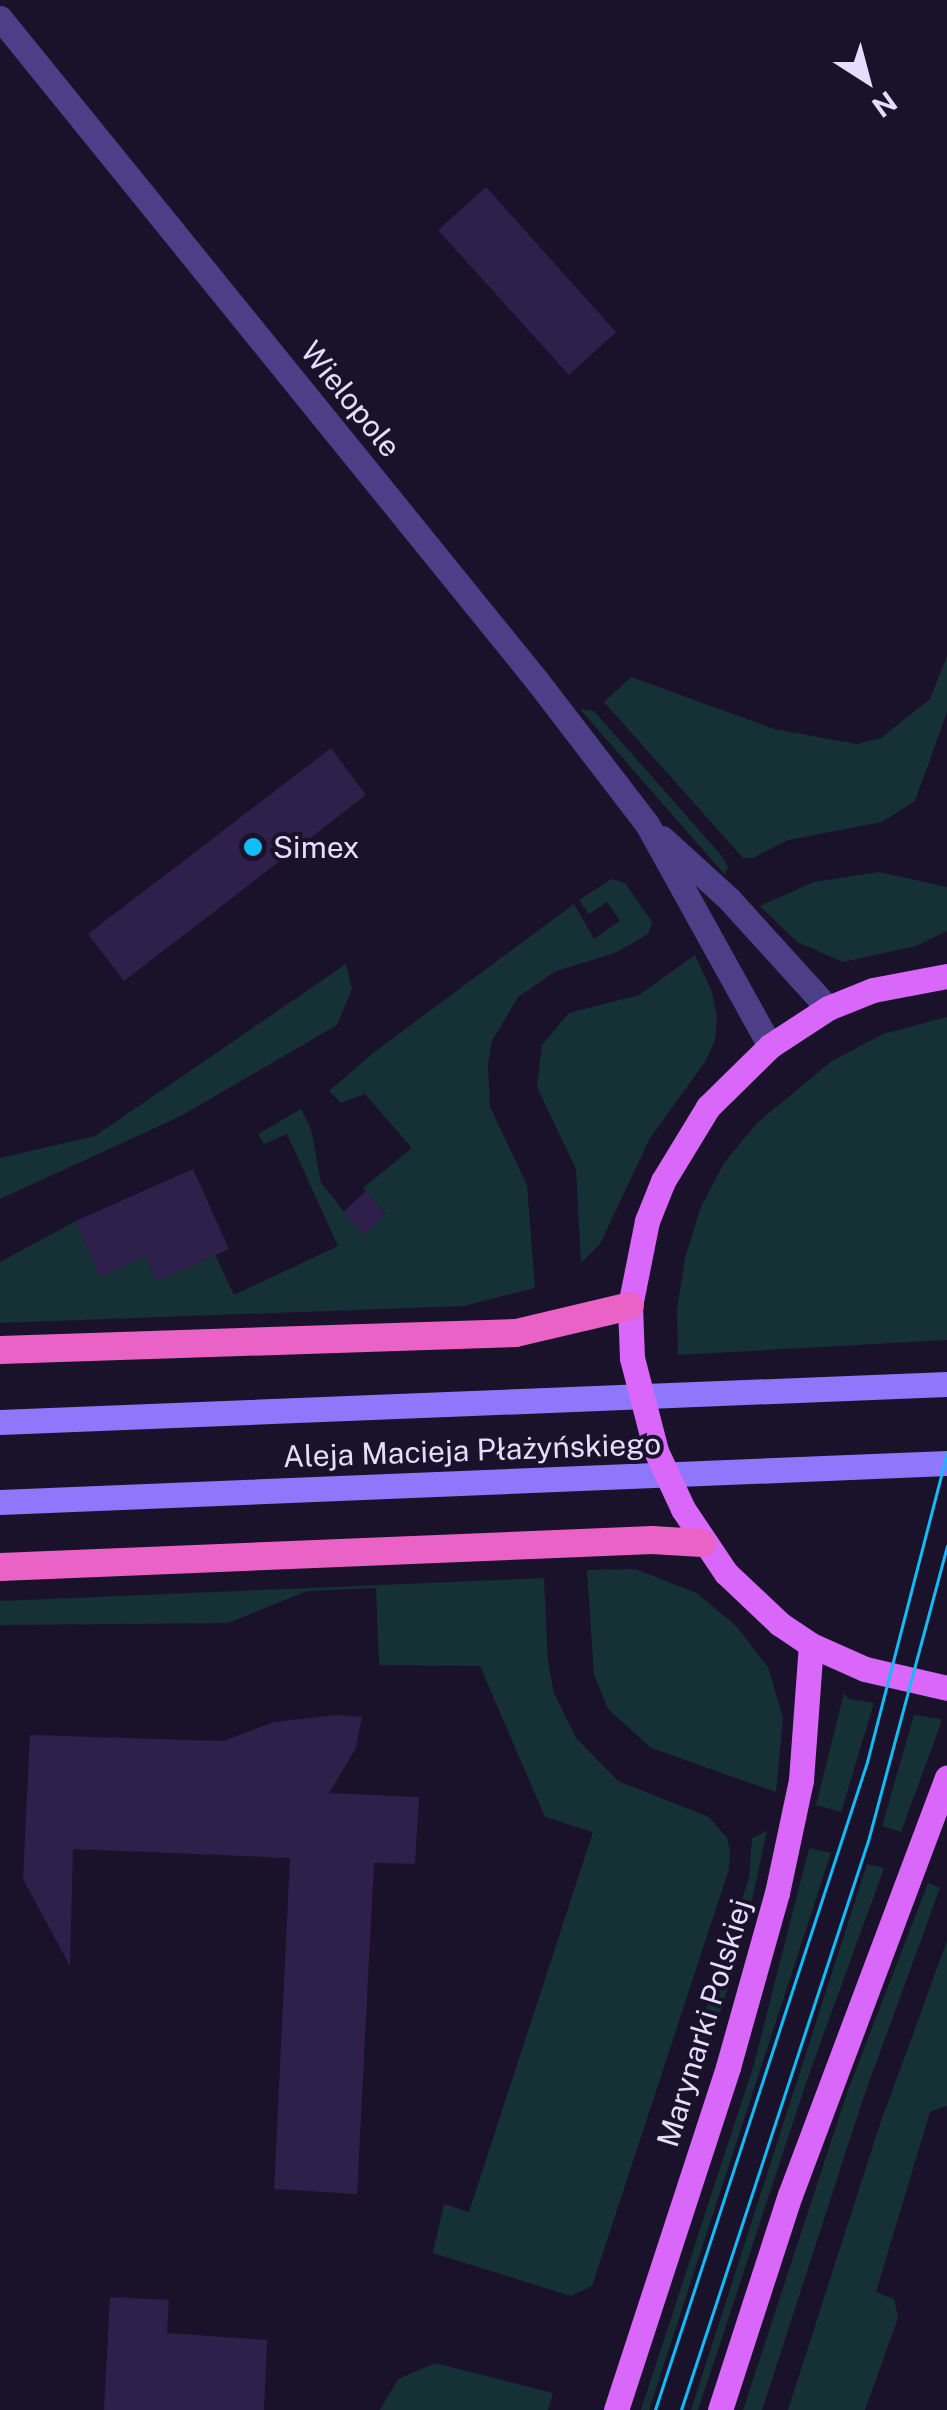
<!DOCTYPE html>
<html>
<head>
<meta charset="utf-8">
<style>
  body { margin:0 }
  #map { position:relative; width:947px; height:2410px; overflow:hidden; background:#1a122b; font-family:"Public Sans",sans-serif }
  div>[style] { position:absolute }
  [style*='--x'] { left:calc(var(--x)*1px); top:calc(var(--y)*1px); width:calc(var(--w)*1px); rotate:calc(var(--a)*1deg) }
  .green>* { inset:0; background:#153135 }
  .building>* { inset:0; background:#2e1f4b }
  .minor>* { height:25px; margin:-12.5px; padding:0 12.5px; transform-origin:12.5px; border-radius:12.5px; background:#4c3f88 }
  .secondary>* { height:25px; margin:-12.5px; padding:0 12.5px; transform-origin:12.5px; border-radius:12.5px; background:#8e77fa }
  .primary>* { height:25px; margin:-12.5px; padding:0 12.5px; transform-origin:12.5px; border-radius:12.5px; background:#d968fa }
  .trunk>* { height:28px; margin:-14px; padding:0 14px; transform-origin:14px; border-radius:14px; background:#ea62c5 }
  .tram>* { height:2.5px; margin:-1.25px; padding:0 1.25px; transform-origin:1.25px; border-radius:1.25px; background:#10bdf7 }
  .primary-bridge>* { height:25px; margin:-12.5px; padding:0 12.5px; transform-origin:12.5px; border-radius:12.5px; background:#d968fa }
  .dots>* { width:28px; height:28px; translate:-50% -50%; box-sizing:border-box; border:5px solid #1a122b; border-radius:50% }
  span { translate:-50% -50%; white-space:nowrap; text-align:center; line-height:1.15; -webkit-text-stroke:8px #1a122b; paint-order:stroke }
  .street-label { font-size:30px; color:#e6ddfe }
  .poi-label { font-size:30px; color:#e6ddfe }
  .left { translate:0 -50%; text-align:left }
  .north { position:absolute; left:817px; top:30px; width:100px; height:100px; -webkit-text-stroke:8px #1a122b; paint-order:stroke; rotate:144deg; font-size:28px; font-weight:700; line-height:40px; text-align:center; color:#e6ddfe }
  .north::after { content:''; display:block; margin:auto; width:35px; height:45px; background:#e6ddfe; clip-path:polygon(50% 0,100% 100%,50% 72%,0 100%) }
</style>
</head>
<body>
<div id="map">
  <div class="green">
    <i style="clip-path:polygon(947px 656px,947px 712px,915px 801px,882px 822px,788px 840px,753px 858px,743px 858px,604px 702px,631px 677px,774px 729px,856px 744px,881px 738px,930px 699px)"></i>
    <i style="clip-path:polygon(580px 709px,594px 711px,721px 855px,728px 867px,725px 875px)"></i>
    <i style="clip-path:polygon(879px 872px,947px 887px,947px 931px,916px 946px,843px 962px,797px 942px,760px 906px,814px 882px)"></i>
    <i style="clip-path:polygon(612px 879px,625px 883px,652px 922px,648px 934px,615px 953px,556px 971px,518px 997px,492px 1041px,488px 1064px,490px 1107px,527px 1185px,535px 1288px,464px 1306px,0 1323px,0 1262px,76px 1221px,100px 1276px,146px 1256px,157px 1281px,215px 1255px,234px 1295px,338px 1246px,287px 1134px,264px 1144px,258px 1134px,301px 1109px,311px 1129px,321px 1183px,363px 1235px,386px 1214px,363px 1188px,412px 1148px,365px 1094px,341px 1103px,329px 1091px,373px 1053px,574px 904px,594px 939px,620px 921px,607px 902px,589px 914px,579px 900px)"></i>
    <i style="clip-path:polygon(695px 955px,712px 992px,717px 1016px,715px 1040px,705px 1062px,650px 1138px,600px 1244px,581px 1263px,576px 1169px,537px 1087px,542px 1045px,569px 1013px,639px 995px)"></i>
    <i style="clip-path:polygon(346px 964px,352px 989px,337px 1025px,181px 1116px,0 1199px,0 1158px,95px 1136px)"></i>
    <i style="clip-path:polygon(947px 1017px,947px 1340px,678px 1355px,677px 1309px,685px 1258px,700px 1209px,724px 1163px,757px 1123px,832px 1061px,883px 1034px)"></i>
    <i style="clip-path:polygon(635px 1569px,697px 1593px,736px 1626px,768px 1667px,783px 1718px,776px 1792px,651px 1748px,608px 1709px,594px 1675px,587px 1570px)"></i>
    <i style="clip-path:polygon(544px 1578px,548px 1663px,554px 1693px,576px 1738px,618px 1781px,709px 1817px,727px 1838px,730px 1850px,729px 1869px,592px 2286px,571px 2296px,433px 2253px,444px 2204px,469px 2212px,593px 1832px,545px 1817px,480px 1666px,379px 1665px,376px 1588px,307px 1591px,228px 1623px,0 1625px,0 1601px)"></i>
    <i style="clip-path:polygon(844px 1693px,849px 1699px,874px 1703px,841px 1812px,816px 1805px)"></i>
    <i style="clip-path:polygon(914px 1715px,941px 1719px,941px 1723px,901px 1832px,882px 1826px)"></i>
    <i style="clip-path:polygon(767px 1831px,745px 1933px,721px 2011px,673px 2109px,749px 1878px,752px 1838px)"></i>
    <i style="clip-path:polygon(809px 1848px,831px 1853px,649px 2410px,641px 2410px,754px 2064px)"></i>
    <i style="clip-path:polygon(867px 1864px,884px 1868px,808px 2077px,698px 2410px,691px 2410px)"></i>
    <i style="clip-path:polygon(928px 1883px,940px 1888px,864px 2096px,762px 2410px,743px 2410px,848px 2090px)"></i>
    <i style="clip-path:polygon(947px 1941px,947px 2106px,930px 2112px,876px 2292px,894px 2299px,898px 2318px,865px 2410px,788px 2410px,880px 2124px)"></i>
    <i style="clip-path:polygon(435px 2363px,553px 2393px,548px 2410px,380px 2410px,398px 2379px)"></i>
  </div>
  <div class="building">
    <i style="clip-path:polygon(486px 187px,616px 332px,569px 375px,438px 230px)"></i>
    <i style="clip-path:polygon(331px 748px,366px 795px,124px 981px,88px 934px)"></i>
    <i style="clip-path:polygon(193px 1169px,229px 1249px,157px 1281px,146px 1256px,100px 1277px,76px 1221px)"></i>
    <i style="clip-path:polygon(366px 1191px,386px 1215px,363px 1235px,343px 1212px)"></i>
    <i style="clip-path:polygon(336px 1715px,362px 1717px,356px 1748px,329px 1793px,419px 1797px,415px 1864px,374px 1863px,357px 2194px,274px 2189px,290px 1858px,73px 1849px,70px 1966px,23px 1879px,30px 1735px,223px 1741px,274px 1722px)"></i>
    <i style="clip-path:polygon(110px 2297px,169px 2300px,167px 2333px,267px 2340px,264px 2410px,104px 2410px)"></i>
  </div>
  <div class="minor">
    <i style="--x:0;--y:18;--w:855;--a:50.98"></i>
    <i style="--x:538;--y:682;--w:179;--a:52.5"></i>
    <i style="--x:647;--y:824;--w:254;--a:61"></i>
    <i style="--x:662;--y:838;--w:91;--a:42.3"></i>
    <i style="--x:729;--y:899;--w:147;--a:47.8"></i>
  </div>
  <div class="secondary">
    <i style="--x:0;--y:1422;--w:948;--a:-2.3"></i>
    <i style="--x:0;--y:1502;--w:948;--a:-2.36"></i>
  </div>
  <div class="primary">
    <i style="--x:632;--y:1358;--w:52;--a:-92.2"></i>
    <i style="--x:630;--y:1306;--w:87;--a:-78.7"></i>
    <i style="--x:647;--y:1221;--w:43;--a:-68.2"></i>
    <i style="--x:663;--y:1181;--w:87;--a:-58.7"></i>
    <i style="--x:708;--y:1107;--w:87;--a:-44.5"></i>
    <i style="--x:770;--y:1046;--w:69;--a:-33.2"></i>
    <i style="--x:828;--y:1008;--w:48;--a:-21.8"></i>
    <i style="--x:873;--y:990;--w:75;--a:-10.7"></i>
    <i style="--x:683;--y:1509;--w:77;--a:56.1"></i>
    <i style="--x:726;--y:1573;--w:74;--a:43.4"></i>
    <i style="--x:780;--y:1624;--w:37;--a:34"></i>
    <i style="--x:811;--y:1645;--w:59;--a:24"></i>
    <i style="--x:865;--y:1669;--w:84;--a:13"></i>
    <i style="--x:616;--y:2410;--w:361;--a:-71.9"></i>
    <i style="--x:728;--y:2067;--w:181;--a:-74.3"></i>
    <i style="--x:777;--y:1893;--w:116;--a:-78"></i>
    <i style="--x:801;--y:1780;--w:135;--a:-85.8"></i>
    <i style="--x:720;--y:2410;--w:226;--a:-72"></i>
    <i style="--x:790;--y:2195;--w:446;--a:-69.4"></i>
  </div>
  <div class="trunk">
    <i style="--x:0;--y:1350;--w:516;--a:-1.89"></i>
    <i style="--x:516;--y:1333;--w:117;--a:-13.3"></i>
    <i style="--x:0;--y:1567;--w:653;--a:-2.37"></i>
    <i style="--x:652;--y:1540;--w:50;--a:3.4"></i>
  </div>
  <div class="tram">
    <i style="--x:655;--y:2410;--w:682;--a:-71.88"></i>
    <i style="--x:867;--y:1762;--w:320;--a:-75.5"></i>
    <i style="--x:681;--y:2410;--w:599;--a:-71.81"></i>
    <i style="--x:868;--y:1841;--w:305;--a:-75"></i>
  </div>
  <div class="primary-bridge">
    <i style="--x:632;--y:1358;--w:96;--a:75.5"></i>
    <i style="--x:656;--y:1451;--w:64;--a:65"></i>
  </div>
  <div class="dots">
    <i style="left:253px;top:847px;background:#10bdf7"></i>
  </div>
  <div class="street-label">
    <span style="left:351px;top:399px;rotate:51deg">Wielopole</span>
    <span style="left:472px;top:1450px;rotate:-2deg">Aleja Macieja Płażyńskiego</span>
    <span style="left:704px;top:2023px;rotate:-73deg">Marynarki Polskiej</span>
  </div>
  <div class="poi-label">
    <span class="left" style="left:273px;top:847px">Simex</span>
  </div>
  <div class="north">N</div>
</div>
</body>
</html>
